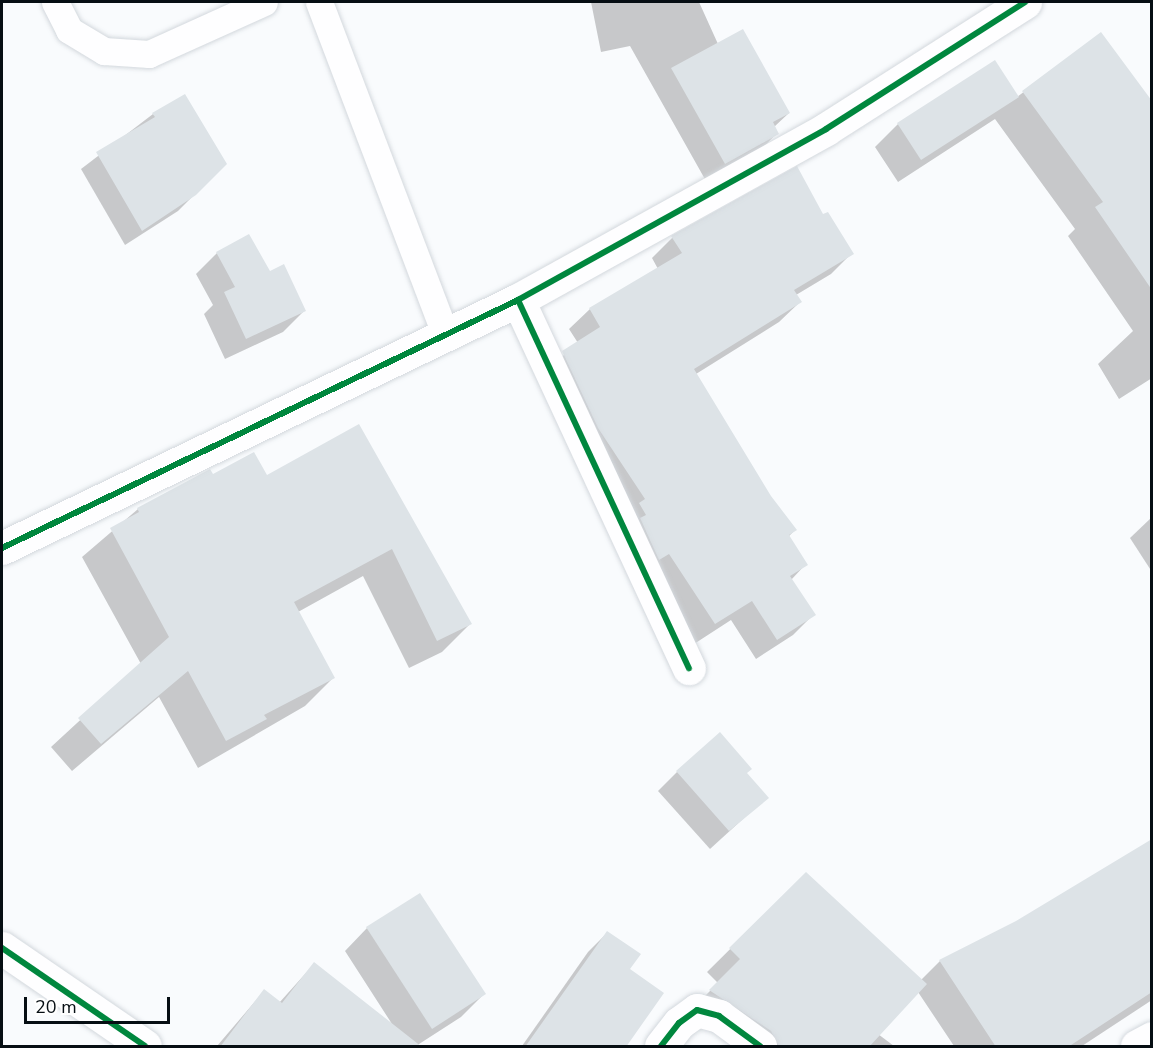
<!DOCTYPE html>
<html>
<head>
<meta charset="utf-8">
<style>
  body { margin:0 }
  #map { position:relative; width:1153px; height:1048px; overflow:hidden; background:#f9fbfd; font-family:"Nunito Sans",sans-serif }
  div>[style] { position:absolute }
  [style*='--x'] { left:calc(var(--x)*1px); top:calc(var(--y)*1px); width:calc(var(--w)*1px); rotate:calc(var(--a)*1deg) }
  .shadow>* { inset:0; background:#0003 }
  .building>* { inset:0; background:#dde3e7 }
  .roads { filter:drop-shadow(0 0 2px #d3d8dd) drop-shadow(0 0 2px #d3d8dd) }
  .service>* { height:27px; margin:-13.5px; padding:0 13.5px; transform-origin:13.5px; border-radius:13.5px; background:#fefeff }
  .minor>* { height:33px; margin:-16.5px; padding:0 16.5px; transform-origin:16.5px; border-radius:16.5px; background:#fefeff }
  .cycleway>* { height:6px; margin:-3px; padding:0 3px; transform-origin:3px; border-radius:3px; background:#00873e }
  span { translate:-50% -50%; white-space:nowrap; text-align:center; line-height:1.15; -webkit-text-stroke:4.5px #fff; paint-order:stroke }
  .frame { position:absolute; inset:0; border:3px solid #060e13; pointer-events:none }
  .scale { position:absolute; left:24px; top:997px; width:146px; height:27px; box-sizing:border-box; border:3px solid #060e13; border-top:0; padding-left:8px; font-size:18px; line-height:21px; white-space:nowrap; color:#060e13; -webkit-text-stroke:4px #fff; paint-order:stroke }
</style>
</head>
<body>
<div id="map">
  <div class="shadow">
    <i style="clip-path:polygon(591px 2px,699px 2px,718px 44px,789px 113px,774px 127px,777px 133px,759px 152px,706px 181px,630px 46px,601px 52px)"></i>
    <i style="clip-path:polygon(1101px 34px,1152px 104px,1152px 378px,1119px 399px,1098px 364px,1133px 331px,1068px 236px,1075px 229px,995px 119px,898px 182px,875px 147px,898px 124px,1017px 97px)"></i>
    <i style="clip-path:polygon(153px 114px,225px 164px,178px 211px,125px 245px,81px 169px)"></i>
    <i style="clip-path:polygon(797px 168px,823px 216px,852px 253px,831px 274px,796px 295px,800px 302px,779px 322px,696px 374px,770px 496px,795px 530px,788px 537px,806px 564px,791px 580px,814px 614px,793px 635px,756px 659px,731px 620px,694px 644px,543px 373px,578px 343px,569px 329px,590px 309px,658px 269px,652px 258px,672px 238px)"></i>
    <i style="clip-path:polygon(217px 253px,270px 272px,304px 311px,283px 332px,225px 359px,204px 314px,213px 305px,196px 274px)"></i>
    <i style="clip-path:polygon(358px 426px,470px 624px,442px 652px,409px 668px,363px 576px,298px 612px,333px 678px,305px 706px,198px 768px,159px 697px,72px 771px,51px 747px,141px 664px,82px 557px,138px 509px,209px 471px,212px 476px,266px 477px)"></i>
    <i style="clip-path:polygon(1152px 517px,1152px 572px,1130px 538px)"></i>
    <i style="clip-path:polygon(677px 772px,745px 774px,767px 797px,710px 849px,658px 791px)"></i>
    <i style="clip-path:polygon(806px 874px,921px 980px,940px 961px,1152px 916px,1152px 1000px,1082px 1046px,954px 1046px,918px 992px,878px 1034px,894px 1046px,736px 1046px,687px 1014px,718px 983px,707px 972px)"></i>
    <i style="clip-path:polygon(367px 928px,484px 994px,461px 1017px,416px 1046px,217px 1046px,264px 991px,279px 1003px,314px 964px,392px 1024px,345px 951px)"></i>
    <i style="clip-path:polygon(607px 933px,628px 969px,622px 1046px,522px 1046px,588px 952px)"></i>
  </div>
  <div class="building">
    <i style="clip-path:polygon(743px 29px,790px 113px,773px 122px,779px 134px,725px 164px,671px 68px)"></i>
    <i style="clip-path:polygon(1101px 32px,1152px 101px,1152px 290px,1095px 207px,1103px 202px,1022px 91px)"></i>
    <i style="clip-path:polygon(995px 60px,1019px 97px,921px 160px,897px 123px)"></i>
    <i style="clip-path:polygon(185px 94px,227px 164px,196px 195px,142px 231px,96px 152px,155px 117px,152px 113px)"></i>
    <i style="clip-path:polygon(797px 166px,823px 214px,828px 212px,854px 254px,794px 290px,802px 302px,694px 369px,771px 496px,797px 530px,789px 535px,808px 565px,790px 576px,816px 615px,777px 640px,752px 601px,715px 624px,669px 554px,659px 560px,640px 518px,646px 515px,639px 503px,645px 499px,598px 428px,562px 351px,600px 327px,589px 308px,682px 253px,671px 236px)"></i>
    <i style="clip-path:polygon(249px 234px,270px 271px,284px 264px,306px 311px,246px 339px,224px 292px,235px 287px,216px 252px)"></i>
    <i style="clip-path:polygon(359px 424px,472px 624px,437px 641px,392px 549px,294px 602px,335px 678px,264px 715px,267px 719px,226px 741px,188px 671px,101px 744px,78px 718px,169px 637px,110px 528px,139px 512px,137px 508px,210px 469px,213px 474px,254px 452px,267px 475px)"></i>
    <i style="clip-path:polygon(720px 732px,752px 769px,747px 773px,769px 798px,729px 831px,676px 771px)"></i>
    <i style="clip-path:polygon(1152px 839px,1152px 992px,1068px 1047px,996px 1047px,939px 960px,1016px 921px)"></i>
    <i style="clip-path:polygon(806px 872px,927px 984px,869px 1047px,779px 1047px,771px 1031px,709px 990px,740px 959px,729px 948px)"></i>
    <i style="clip-path:polygon(420px 893px,486px 994px,432px 1029px,366px 927px)"></i>
    <i style="clip-path:polygon(607px 931px,641px 954px,630px 969px,664px 993px,626px 1047px,525px 1047px)"></i>
    <i style="clip-path:polygon(314px 962px,422px 1047px,220px 1047px,264px 989px,282px 1003px)"></i>
  </div>
  <div class="roads">
    <div class="service">
      <i style="--x:55;--y:2;--w:31;--a:63"></i>
      <i style="--x:69;--y:30;--w:41;--a:31"></i>
      <i style="--x:104;--y:51;--w:45;--a:3.8"></i>
      <i style="--x:149;--y:54;--w:126;--a:-24.3"></i>
      <i style="--x:319;--y:2;--w:355;--a:69.2"></i>
    </div>
    <div class="minor">
      <i style="--x:518;--y:300;--w:406;--a:65.1"></i>
      <i style="--x:2;--y:548;--w:573;--a:-25.67"></i>
      <i style="--x:518;--y:300;--w:352;--a:-29"></i>
      <i style="--x:826;--y:129;--w:236;--a:-32.5"></i>
      <i style="--x:2;--y:948;--w:173;--a:34.4"></i>
      <i style="--x:661;--y:1046;--w:29;--a:-52"></i>
      <i style="--x:679;--y:1023;--w:22;--a:-36"></i>
      <i style="--x:697;--y:1010;--w:23;--a:15"></i>
      <i style="--x:719;--y:1016;--w:51;--a:36.2"></i>
      <i style="--x:1137;--y:1046;--w:17;--a:-28"></i>
    </div>
  </div>
  <div class="cycleway">
    <i style="--x:518;--y:300;--w:406;--a:65.1"></i>
    <i style="--x:2;--y:548;--w:573;--a:-25.67"></i>
    <i style="--x:518;--y:300;--w:352;--a:-29"></i>
    <i style="--x:826;--y:129;--w:236;--a:-32.5"></i>
    <i style="--x:2;--y:948;--w:173;--a:34.4"></i>
    <i style="--x:661;--y:1046;--w:29;--a:-52"></i>
    <i style="--x:679;--y:1023;--w:22;--a:-36"></i>
    <i style="--x:697;--y:1010;--w:23;--a:15"></i>
    <i style="--x:719;--y:1016;--w:51;--a:36.2"></i>
  </div>
  <div class="frame"></div>
  <div class="scale">20 m</div>
</div>
</body>
</html>
